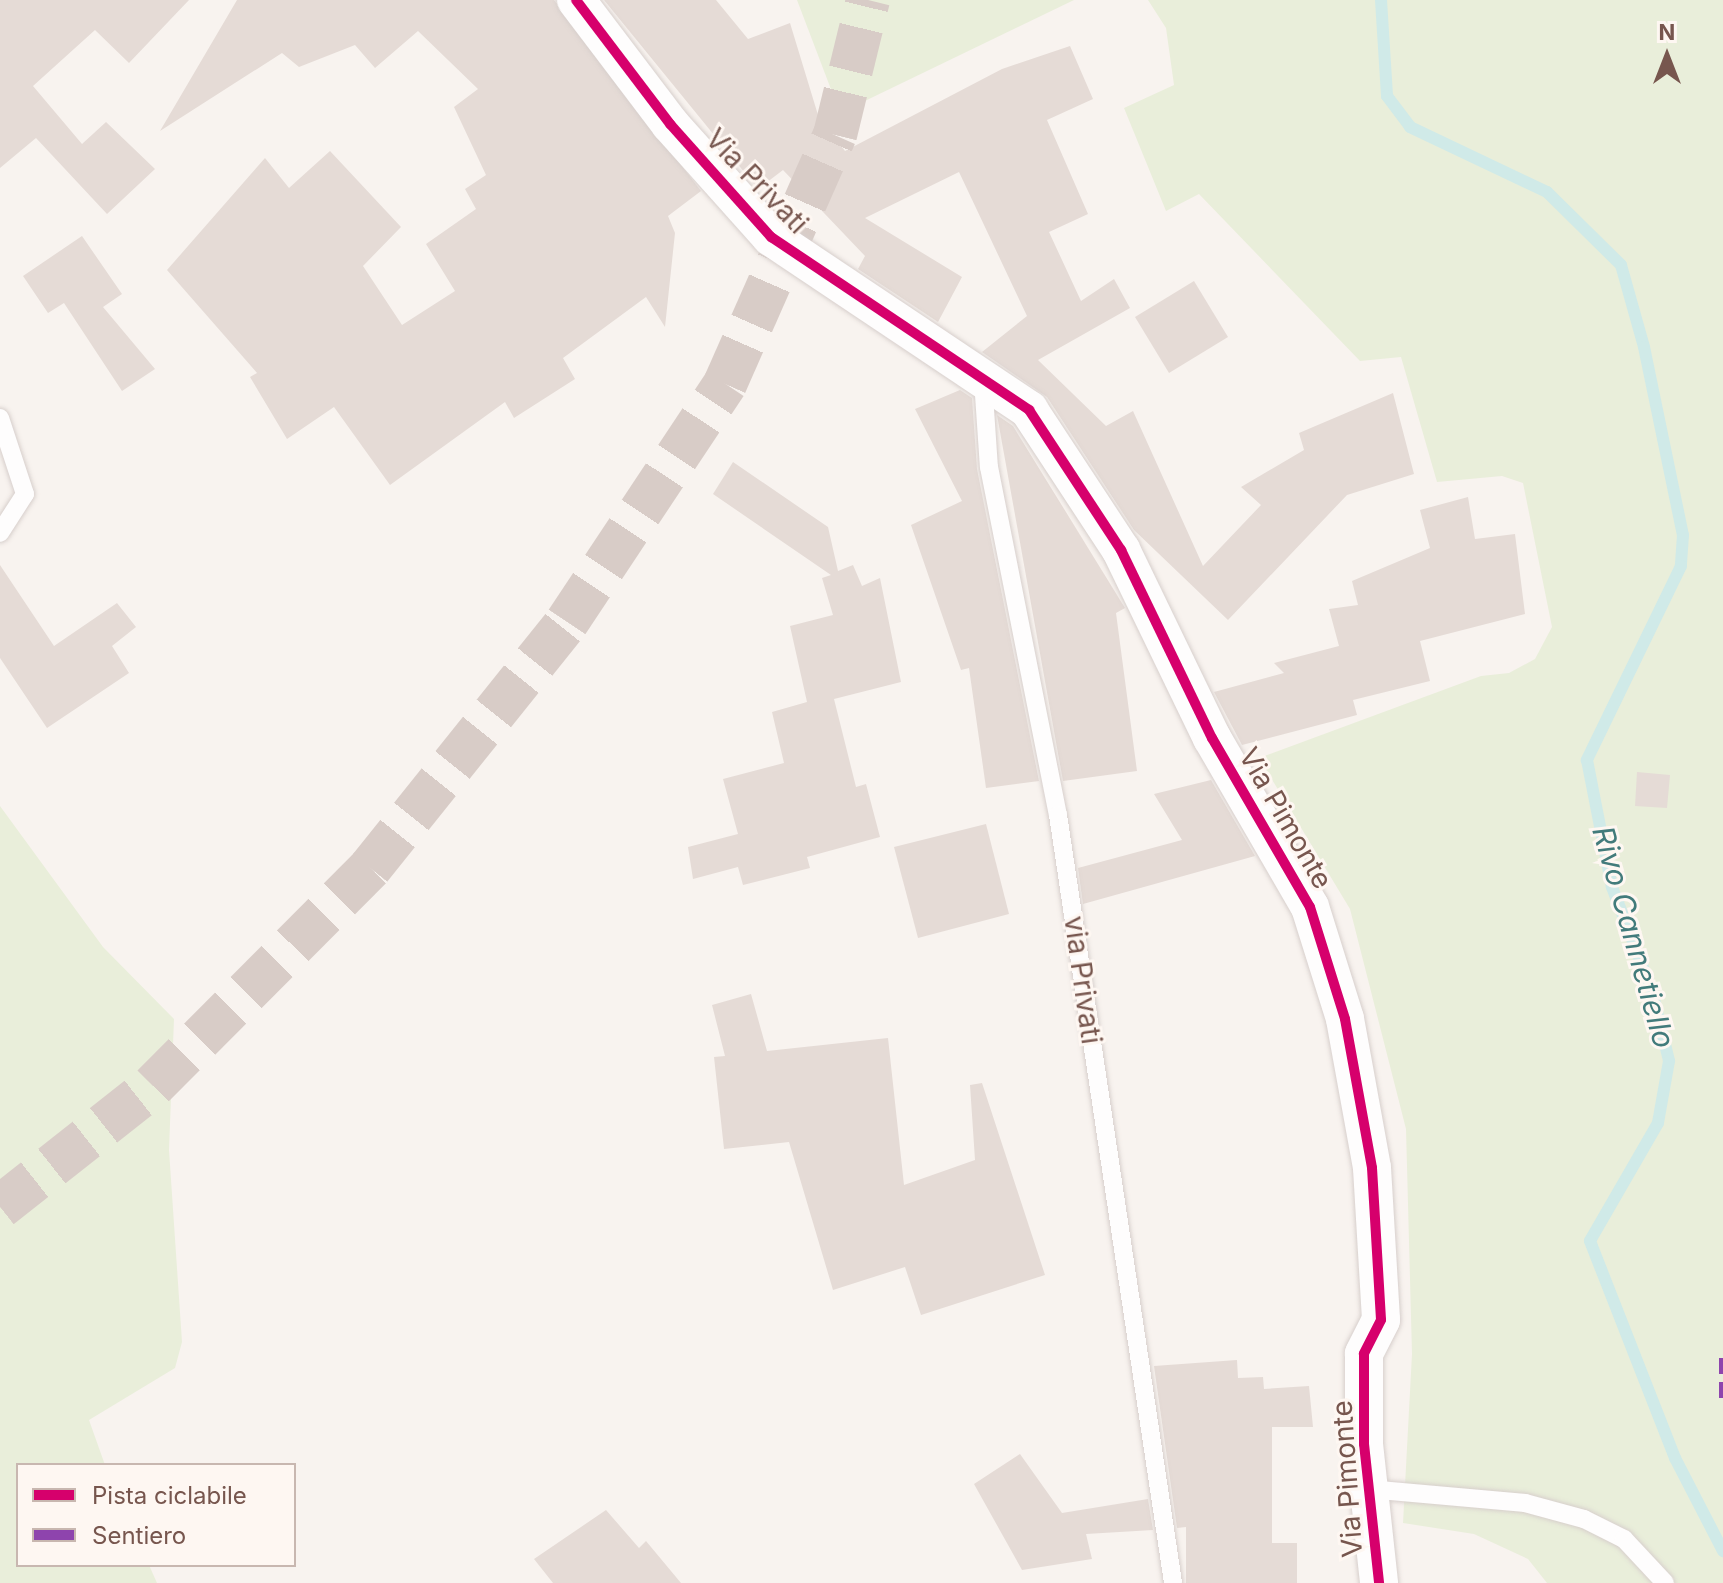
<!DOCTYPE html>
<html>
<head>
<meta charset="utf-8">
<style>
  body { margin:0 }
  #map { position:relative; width:1723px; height:1583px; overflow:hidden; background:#f8f3ef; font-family:Inter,sans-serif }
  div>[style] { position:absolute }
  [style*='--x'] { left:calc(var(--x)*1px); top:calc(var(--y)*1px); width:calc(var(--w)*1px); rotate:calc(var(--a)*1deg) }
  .green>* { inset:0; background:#e9eeda }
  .stream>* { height:12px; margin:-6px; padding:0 6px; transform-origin:6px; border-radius:6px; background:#d0eae8 }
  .building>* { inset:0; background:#e5dbd6 }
  .trunk-tunnel>* { height:44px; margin-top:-22px; transform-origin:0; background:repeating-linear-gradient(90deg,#d8ccc7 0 44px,transparent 0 66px) }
  .roads { filter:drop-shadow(0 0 2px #d7cfcc) drop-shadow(0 0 2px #d7cfcc) }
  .service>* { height:18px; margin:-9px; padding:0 9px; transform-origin:9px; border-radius:9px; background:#fefdfd }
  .minor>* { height:38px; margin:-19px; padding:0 19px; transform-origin:19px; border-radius:19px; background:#fefdfd }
  .quiet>* { height:8px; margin-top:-4px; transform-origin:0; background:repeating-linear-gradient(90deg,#8e44ad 0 16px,transparent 0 24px) }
  .cycleway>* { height:10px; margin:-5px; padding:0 5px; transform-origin:5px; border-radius:5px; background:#d6006c }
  span { translate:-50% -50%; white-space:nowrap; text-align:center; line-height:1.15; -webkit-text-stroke:6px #fef7f2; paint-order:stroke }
  .street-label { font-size:28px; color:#77564e }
  .water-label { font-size:30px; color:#427b7b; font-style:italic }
  .legend { position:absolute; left:16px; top:1463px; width:280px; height:104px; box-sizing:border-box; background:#fef7f2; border:2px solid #c8b7b0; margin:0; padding:10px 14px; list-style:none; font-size:24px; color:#77564e }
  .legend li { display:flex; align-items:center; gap:16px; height:40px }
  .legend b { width:40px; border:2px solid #c8b7b0 }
  .north { position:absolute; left:1627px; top:16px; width:80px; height:80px; -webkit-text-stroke:6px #fef7f2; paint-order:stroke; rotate:0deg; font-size:22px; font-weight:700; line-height:32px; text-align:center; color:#77564e }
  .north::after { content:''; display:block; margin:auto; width:28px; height:36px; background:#77564e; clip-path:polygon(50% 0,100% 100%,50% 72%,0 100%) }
</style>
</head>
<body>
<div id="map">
  <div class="green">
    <i style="clip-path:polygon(797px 0,1074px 0,840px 113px)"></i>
    <i style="clip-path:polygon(1148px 0,1723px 0,1723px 1583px,1547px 1583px,1528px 1559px,1474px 1534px,1403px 1523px,1412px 1354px,1406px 1129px,1350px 909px,1259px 758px,1481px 676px,1509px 673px,1535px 659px,1552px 627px,1523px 483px,1502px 476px,1437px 482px,1401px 357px,1360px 361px,1199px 194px,1166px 211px,1124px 108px,1174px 85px,1166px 28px)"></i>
    <i style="clip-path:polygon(0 806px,103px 947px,174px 1019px,169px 1150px,182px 1342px,175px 1368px,89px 1420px,105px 1465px,18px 1465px,18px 1565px,149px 1565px,157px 1583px,0 1583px)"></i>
  </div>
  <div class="stream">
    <i style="--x:1381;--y:0;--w:96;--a:86.4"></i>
    <i style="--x:1387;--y:96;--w:39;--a:53"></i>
    <i style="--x:1410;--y:127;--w:152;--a:25.4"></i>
    <i style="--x:1547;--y:192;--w:104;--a:44.6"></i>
    <i style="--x:1621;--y:265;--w:85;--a:74.3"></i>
    <i style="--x:1644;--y:347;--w:192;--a:78.3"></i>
    <i style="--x:1683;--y:535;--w:31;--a:94"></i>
    <i style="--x:1681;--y:566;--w:216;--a:115.9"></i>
    <i style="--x:1587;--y:760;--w:129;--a:78.9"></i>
    <i style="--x:1612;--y:887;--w:111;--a:69"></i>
    <i style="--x:1652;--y:991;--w:72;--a:76.3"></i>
    <i style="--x:1669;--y:1061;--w:63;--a:100.1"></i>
    <i style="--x:1658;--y:1123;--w:136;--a:120"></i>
    <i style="--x:1590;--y:1241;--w:233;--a:68.6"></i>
    <i style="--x:1675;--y:1458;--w:105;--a:62.7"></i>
  </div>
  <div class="building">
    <i style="clip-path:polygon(0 0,189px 0,129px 63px,95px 30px,33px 86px,82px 144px,106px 122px,155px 169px,107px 214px,36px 138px,0 168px)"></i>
    <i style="clip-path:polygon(237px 0,554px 0,701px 191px,668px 216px,675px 233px,665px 327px,646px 297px,563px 358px,575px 379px,514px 418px,505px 402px,390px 485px,334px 407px,287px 439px,250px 377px,257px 373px,167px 270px,265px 158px,289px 188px,330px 151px,401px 227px,363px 266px,402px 325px,455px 291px,426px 244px,476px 209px,465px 189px,486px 175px,454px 107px,478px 89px,418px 31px,375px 68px,355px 45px,299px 67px,282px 53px,160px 131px)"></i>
    <i style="clip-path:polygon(604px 0,716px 0,748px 39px,790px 23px,818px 115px,845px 151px,1002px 69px,1070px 46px,1093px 99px,1047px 120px,1088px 214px,1049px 232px,1081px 301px,1114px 279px,1130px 308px,1038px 360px,1106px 426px,1133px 411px,1203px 566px,1261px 505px,1241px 487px,1304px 450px,1299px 433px,1393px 393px,1414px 474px,1347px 495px,1228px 620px,1134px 530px,1047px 397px,982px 352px,1027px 316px,959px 172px,865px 218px,962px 277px,938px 322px,858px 269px,865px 256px,783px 170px,758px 189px)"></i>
    <i style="clip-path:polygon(82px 236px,122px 294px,103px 307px,155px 369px,122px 391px,64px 303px,48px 313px,23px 276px)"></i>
    <i style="clip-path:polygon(1194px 281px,1228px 337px,1169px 373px,1135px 317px)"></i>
    <i style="clip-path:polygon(960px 390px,972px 398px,977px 469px,1039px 781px,986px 788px,969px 668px,961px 670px,911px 525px,962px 501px,915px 409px)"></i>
    <i style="clip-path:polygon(997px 415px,1013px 426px,1125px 608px,1116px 613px,1137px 771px,1063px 781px)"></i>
    <i style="clip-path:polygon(733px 462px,828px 527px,838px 571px,853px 565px,862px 586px,880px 578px,901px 682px,834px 699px,856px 787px,866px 784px,880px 837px,807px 857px,810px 868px,743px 885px,738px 867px,693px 879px,688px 847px,738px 834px,723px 779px,784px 763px,772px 712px,807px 702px,790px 626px,833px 615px,822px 578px,831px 575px,713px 494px)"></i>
    <i style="clip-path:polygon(1468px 497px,1475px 539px,1515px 534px,1525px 614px,1420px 641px,1430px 681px,1353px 700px,1357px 715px,1242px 745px,1214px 692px,1284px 673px,1274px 663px,1339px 646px,1329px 609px,1358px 605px,1352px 581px,1430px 548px,1420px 510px)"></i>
    <i style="clip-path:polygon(0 565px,54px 646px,117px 603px,136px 627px,112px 646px,129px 673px,47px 728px,0 658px)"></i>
    <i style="clip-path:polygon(1637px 772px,1670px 775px,1667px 808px,1635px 806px)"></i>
    <i style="clip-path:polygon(1211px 780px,1255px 856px,1083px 904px,1078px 868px,1182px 840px,1154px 794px)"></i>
    <i style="clip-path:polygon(986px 824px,1009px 914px,918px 938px,894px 847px)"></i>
    <i style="clip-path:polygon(751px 994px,767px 1051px,888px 1038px,904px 1185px,975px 1160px,970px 1085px,982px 1083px,1045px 1275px,921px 1315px,905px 1267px,833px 1290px,789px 1142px,724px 1149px,714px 1057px,725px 1056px,712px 1005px)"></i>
    <i style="clip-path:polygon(1237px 1360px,1238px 1378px,1263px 1377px,1264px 1389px,1309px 1386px,1313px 1427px,1272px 1427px,1272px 1543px,1297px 1543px,1297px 1583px,1186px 1583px,1186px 1527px,1177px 1528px,1154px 1366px)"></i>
    <i style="clip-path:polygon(1020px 1454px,1062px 1513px,1148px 1499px,1153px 1530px,1086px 1534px,1092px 1559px,1022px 1570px,974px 1484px)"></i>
    <i style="clip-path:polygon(606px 1510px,639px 1548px,646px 1541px,681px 1583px,553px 1583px,534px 1559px)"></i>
  </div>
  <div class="trunk-tunnel">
    <i style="--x:0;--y:1207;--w:195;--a:-38.3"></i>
    <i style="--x:153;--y:1086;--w:308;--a:-45.1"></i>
    <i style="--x:370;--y:868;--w:315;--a:-51.3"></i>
    <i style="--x:567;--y:622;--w:286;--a:-56.4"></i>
    <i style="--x:725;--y:384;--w:272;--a:-66.2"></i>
    <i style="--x:835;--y:135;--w:139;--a:-76.3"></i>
  </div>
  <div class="roads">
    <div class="service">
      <i style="--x:983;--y:380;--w:87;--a:86.1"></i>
      <i style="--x:989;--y:467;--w:355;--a:78.8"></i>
      <i style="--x:1058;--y:815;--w:777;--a:81.48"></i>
      <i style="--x:0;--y:418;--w:80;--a:71.8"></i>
      <i style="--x:25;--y:494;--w:46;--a:122.7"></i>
      <i style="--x:1368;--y:1489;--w:158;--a:5.1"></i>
      <i style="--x:1525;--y:1503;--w:61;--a:15.2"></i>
      <i style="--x:1584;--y:1519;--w:45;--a:26.6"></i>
      <i style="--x:1624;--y:1539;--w:60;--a:47"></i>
    </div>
    <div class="minor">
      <i style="--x:576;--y:0;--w:156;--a:52.8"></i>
      <i style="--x:670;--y:124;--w:152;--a:48.2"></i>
      <i style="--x:771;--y:237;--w:311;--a:33.8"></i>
      <i style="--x:1029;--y:410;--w:168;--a:56.7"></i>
      <i style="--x:1121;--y:550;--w:209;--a:64.2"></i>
      <i style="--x:1212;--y:738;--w:195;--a:59.9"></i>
      <i style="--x:1310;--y:907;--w:117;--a:72.6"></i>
      <i style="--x:1345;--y:1019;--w:151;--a:79.7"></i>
      <i style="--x:1372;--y:1168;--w:152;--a:86.6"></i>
      <i style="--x:1381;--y:1320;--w:38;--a:117"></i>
      <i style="--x:1364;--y:1354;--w:90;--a:90"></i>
      <i style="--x:1364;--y:1444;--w:140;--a:83.8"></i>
    </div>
  </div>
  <div class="quiet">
    <i style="--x:1723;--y:1358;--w:45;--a:90"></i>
  </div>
  <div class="cycleway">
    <i style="--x:576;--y:0;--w:156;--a:52.8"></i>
    <i style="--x:670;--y:124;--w:152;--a:48.2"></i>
    <i style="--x:771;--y:237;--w:311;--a:33.8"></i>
    <i style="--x:1029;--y:410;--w:168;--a:56.7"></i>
    <i style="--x:1121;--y:550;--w:209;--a:64.2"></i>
    <i style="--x:1212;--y:738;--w:195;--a:59.9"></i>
    <i style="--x:1310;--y:907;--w:117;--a:72.6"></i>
    <i style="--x:1345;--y:1019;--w:151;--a:79.7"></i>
    <i style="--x:1372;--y:1168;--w:152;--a:86.6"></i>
    <i style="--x:1381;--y:1320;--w:38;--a:117"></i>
    <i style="--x:1364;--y:1354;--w:90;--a:90"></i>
    <i style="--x:1364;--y:1444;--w:140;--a:83.8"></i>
  </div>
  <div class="street-label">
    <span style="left:757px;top:181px;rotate:46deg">Via Privati</span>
    <span style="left:1286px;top:818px;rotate:60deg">Via Pimonte</span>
    <span style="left:1083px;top:980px;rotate:82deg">via Privati</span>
    <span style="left:1347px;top:1479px;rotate:-94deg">Via Pimonte</span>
  </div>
  <div class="water-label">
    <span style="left:1634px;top:937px;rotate:74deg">Rivo Cannetiello</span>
  </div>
  <ul class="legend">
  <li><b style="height:10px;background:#d6006c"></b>Pista ciclabile</li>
  <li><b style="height:10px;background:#8e44ad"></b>Sentiero</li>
  </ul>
  <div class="north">N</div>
</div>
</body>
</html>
